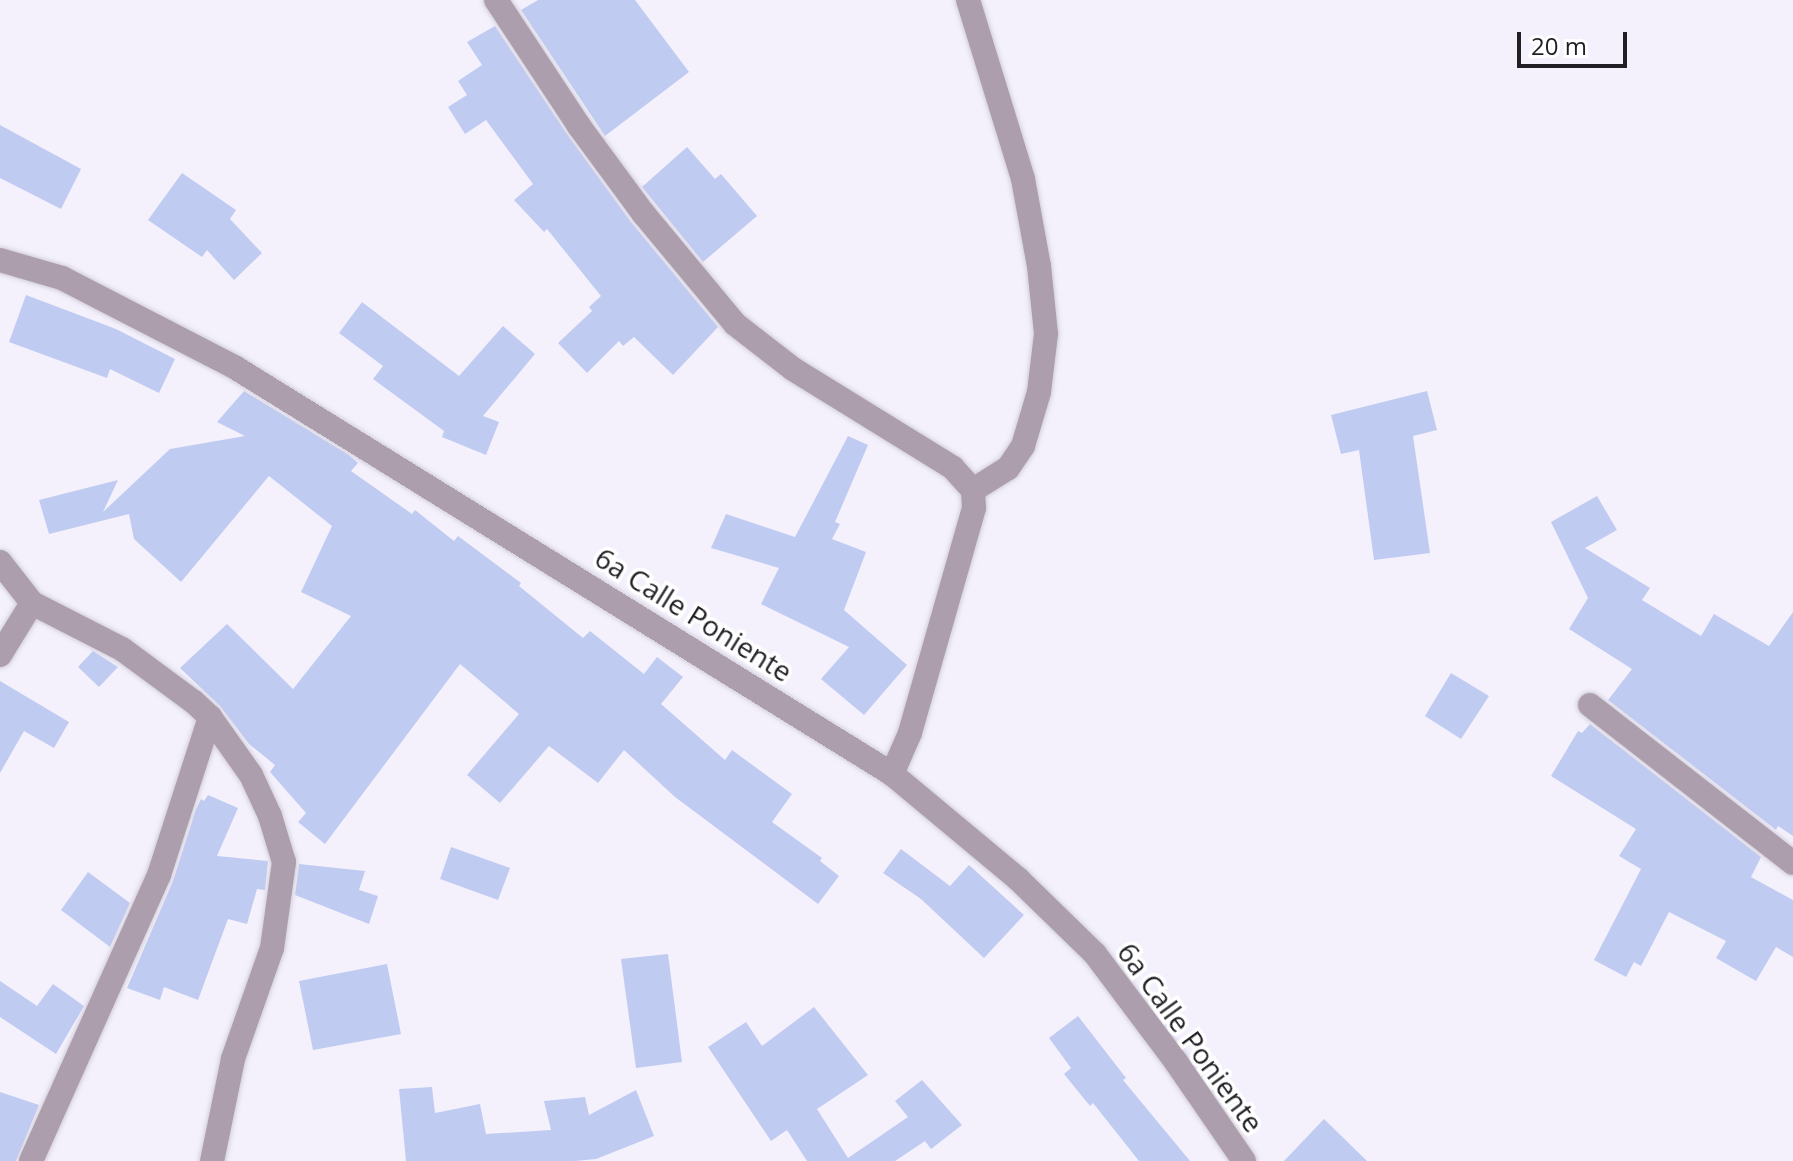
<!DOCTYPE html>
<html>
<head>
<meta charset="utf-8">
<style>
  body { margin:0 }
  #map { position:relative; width:1793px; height:1161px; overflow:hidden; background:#f4f1fd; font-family:"Open Sans",sans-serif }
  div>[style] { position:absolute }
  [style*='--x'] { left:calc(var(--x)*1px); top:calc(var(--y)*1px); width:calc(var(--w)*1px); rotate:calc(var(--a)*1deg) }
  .building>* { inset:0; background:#c0cbf2 }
  .roads { filter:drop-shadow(0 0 2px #d2cfda) drop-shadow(0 0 2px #d2cfda) }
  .minor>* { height:24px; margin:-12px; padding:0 12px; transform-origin:12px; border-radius:12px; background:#ac9eac }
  span { translate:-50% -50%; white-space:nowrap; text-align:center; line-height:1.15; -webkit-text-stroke:7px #fff; paint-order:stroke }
  .street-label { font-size:28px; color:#201f24 }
  .scale { position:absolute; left:1517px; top:32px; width:110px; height:36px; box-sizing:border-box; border:4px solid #201f24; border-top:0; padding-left:10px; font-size:24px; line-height:28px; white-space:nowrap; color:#201f24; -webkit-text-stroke:6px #fff; paint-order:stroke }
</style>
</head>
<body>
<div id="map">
  <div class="building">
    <i style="clip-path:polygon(538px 0,635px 0,689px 72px,605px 136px,521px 10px)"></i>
    <i style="clip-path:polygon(495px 26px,567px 134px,631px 222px,718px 327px,673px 375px,634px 337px,623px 346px,619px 341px,587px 373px,558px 343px,592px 311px,589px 307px,601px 296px,547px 229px,544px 232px,514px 200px,533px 184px,486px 120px,465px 134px,448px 107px,467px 95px,458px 81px,482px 65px,467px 42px)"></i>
    <i style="clip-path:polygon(0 125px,81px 169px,61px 209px,0 178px)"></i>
    <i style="clip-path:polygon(687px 147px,715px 179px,721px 174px,757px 216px,703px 262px,642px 187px)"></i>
    <i style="clip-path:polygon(182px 173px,236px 210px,230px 219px,262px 253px,234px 280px,207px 250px,202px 257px,148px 220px)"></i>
    <i style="clip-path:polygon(26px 295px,116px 329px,175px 359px,159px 393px,110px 369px,107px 378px,9px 342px)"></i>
    <i style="clip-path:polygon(362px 302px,459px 376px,503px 326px,535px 354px,483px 416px,499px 422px,486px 455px,442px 437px,444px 431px,373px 379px,383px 366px,339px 333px)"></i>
    <i style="clip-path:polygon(244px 391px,349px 455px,358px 463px,351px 471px,412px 514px,415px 510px,454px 541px,458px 536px,521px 583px,519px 586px,583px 638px,590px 631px,644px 674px,657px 657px,683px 677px,661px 704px,725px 760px,732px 750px,792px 794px,772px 822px,822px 858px,820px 861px,839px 876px,818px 904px,675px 797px,624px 750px,598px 783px,549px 746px,500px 803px,467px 775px,519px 714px,460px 664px,325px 844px,298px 822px,306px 813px,270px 772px,275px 765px,249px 744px,220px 706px,180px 668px,227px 624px,293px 689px,351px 616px,301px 592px,332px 526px,269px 476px,181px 582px,134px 539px,129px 514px,49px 534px,39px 500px,118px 480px,103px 512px,170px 449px,245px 436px,217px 422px)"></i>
    <i style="clip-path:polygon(1427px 391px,1437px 430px,1413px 436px,1430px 553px,1374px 560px,1359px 450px,1341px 454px,1331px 415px)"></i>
    <i style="clip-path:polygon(848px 436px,868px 445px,835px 522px,840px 524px,832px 539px,866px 552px,844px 610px,907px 665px,864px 715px,821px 679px,849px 647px,761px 604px,779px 568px,711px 548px,726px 514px,795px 537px)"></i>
    <i style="clip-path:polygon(1597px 496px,1617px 530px,1585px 548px,1650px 588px,1642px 600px,1701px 636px,1714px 614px,1769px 646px,1793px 612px,1793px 836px,1778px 826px,1776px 830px,1608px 700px,1632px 669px,1569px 629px,1588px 598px,1551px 522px)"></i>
    <i style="clip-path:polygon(93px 651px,118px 667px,99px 687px,78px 667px)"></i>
    <i style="clip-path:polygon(1451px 673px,1489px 696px,1461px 739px,1425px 716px)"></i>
    <i style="clip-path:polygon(0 681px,69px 722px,54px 748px,24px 731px,0 773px)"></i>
    <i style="clip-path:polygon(1590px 724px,1761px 857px,1751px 877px,1793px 900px,1793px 957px,1776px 947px,1756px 981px,1716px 958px,1726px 941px,1669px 912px,1641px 966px,1634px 962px,1626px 977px,1594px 960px,1641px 869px,1619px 856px,1636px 829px,1551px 776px,1578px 731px,1582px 733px)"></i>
    <i style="clip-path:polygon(208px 795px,238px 808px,217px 856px,268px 861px,265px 890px,257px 889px,247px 924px,228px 919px,198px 1000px,164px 987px,160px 1000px,127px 988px,173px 881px,196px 809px,201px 799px,204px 801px)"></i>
    <i style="clip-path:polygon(451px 847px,510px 868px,498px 900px,440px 879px)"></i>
    <i style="clip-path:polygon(901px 849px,950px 886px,969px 865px,1024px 915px,984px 958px,921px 899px,883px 873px)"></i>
    <i style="clip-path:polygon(299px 864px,365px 871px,359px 890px,378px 896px,369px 924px,295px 895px)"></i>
    <i style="clip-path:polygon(88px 872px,130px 903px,110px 947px,61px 910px)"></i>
    <i style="clip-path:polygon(668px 954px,682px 1062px,636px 1068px,621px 959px)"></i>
    <i style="clip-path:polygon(387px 964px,401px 1034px,313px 1050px,299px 981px)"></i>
    <i style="clip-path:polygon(0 981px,37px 1006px,53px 984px,84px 1006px,56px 1054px,0 1017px)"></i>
    <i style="clip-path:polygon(814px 1007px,868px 1075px,817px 1109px,848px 1158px,908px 1117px,895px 1101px,922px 1080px,962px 1125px,931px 1149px,925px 1141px,895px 1161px,807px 1161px,787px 1130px,771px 1141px,708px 1047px,746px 1022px,762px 1046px)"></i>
    <i style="clip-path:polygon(1078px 1016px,1126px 1078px,1123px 1080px,1190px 1161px,1139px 1161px,1093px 1103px,1090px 1106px,1064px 1074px,1071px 1068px,1049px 1038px)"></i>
    <i style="clip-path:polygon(432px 1087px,435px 1113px,480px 1104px,486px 1134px,551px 1130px,544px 1101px,585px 1097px,589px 1115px,636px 1090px,654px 1136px,596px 1159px,575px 1161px,406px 1161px,399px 1089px)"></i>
    <i style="clip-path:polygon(0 1092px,39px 1105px,16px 1161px,0 1161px)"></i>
    <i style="clip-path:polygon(1324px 1119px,1367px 1161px,1284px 1161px)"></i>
  </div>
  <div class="roads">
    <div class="minor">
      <i style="--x:496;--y:0;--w:151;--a:56.6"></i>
      <i style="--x:579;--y:126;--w:108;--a:53.7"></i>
      <i style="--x:643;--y:213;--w:144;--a:50.3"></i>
      <i style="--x:735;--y:324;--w:73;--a:37.8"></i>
      <i style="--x:793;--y:369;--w:188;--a:31.7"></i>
      <i style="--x:953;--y:468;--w:30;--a:48"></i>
      <i style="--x:973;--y:490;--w:18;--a:87"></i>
      <i style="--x:974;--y:508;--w:234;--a:105.9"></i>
      <i style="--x:910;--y:733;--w:45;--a:113.7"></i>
      <i style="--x:968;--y:0;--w:187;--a:72.9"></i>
      <i style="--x:1023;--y:179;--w:88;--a:79.6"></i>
      <i style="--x:1039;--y:266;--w:68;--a:84.1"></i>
      <i style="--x:1046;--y:334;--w:58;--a:96.9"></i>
      <i style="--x:1039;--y:392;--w:56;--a:106.5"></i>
      <i style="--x:1023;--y:446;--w:27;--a:124"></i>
      <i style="--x:1008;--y:468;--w:41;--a:147.8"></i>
      <i style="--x:0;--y:260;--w:65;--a:16.2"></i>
      <i style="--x:62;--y:278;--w:196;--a:27.3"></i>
      <i style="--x:236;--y:368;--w:771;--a:31.75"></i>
      <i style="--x:892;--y:774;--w:165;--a:39.8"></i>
      <i style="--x:1019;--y:880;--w:106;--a:44.2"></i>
      <i style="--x:1095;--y:954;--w:135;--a:53.1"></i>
      <i style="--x:1176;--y:1062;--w:120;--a:55.5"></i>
      <i style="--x:0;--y:562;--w:52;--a:52"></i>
      <i style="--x:32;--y:603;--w:101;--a:27.1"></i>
      <i style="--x:122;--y:649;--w:89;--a:36.4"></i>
      <i style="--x:194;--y:702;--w:22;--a:43"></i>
      <i style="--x:210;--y:717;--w:71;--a:54.7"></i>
      <i style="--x:251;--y:775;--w:45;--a:65.1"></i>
      <i style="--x:270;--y:816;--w:48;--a:73.1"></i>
      <i style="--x:284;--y:862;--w:87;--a:97.9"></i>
      <i style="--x:272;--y:948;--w:118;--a:109.4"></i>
      <i style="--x:233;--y:1059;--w:104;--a:101.6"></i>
      <i style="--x:0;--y:655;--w:61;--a:-58.4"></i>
      <i style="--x:1590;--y:705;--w:257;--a:37.9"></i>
      <i style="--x:31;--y:1161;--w:313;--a:-65.9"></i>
      <i style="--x:159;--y:875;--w:166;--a:-72.1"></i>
    </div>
  </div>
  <div class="street-label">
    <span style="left:694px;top:614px;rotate:32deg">6a Calle Poniente</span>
    <span style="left:1191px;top:1037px;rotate:54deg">6a Calle Poniente</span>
  </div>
  <div class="scale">20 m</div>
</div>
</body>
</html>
